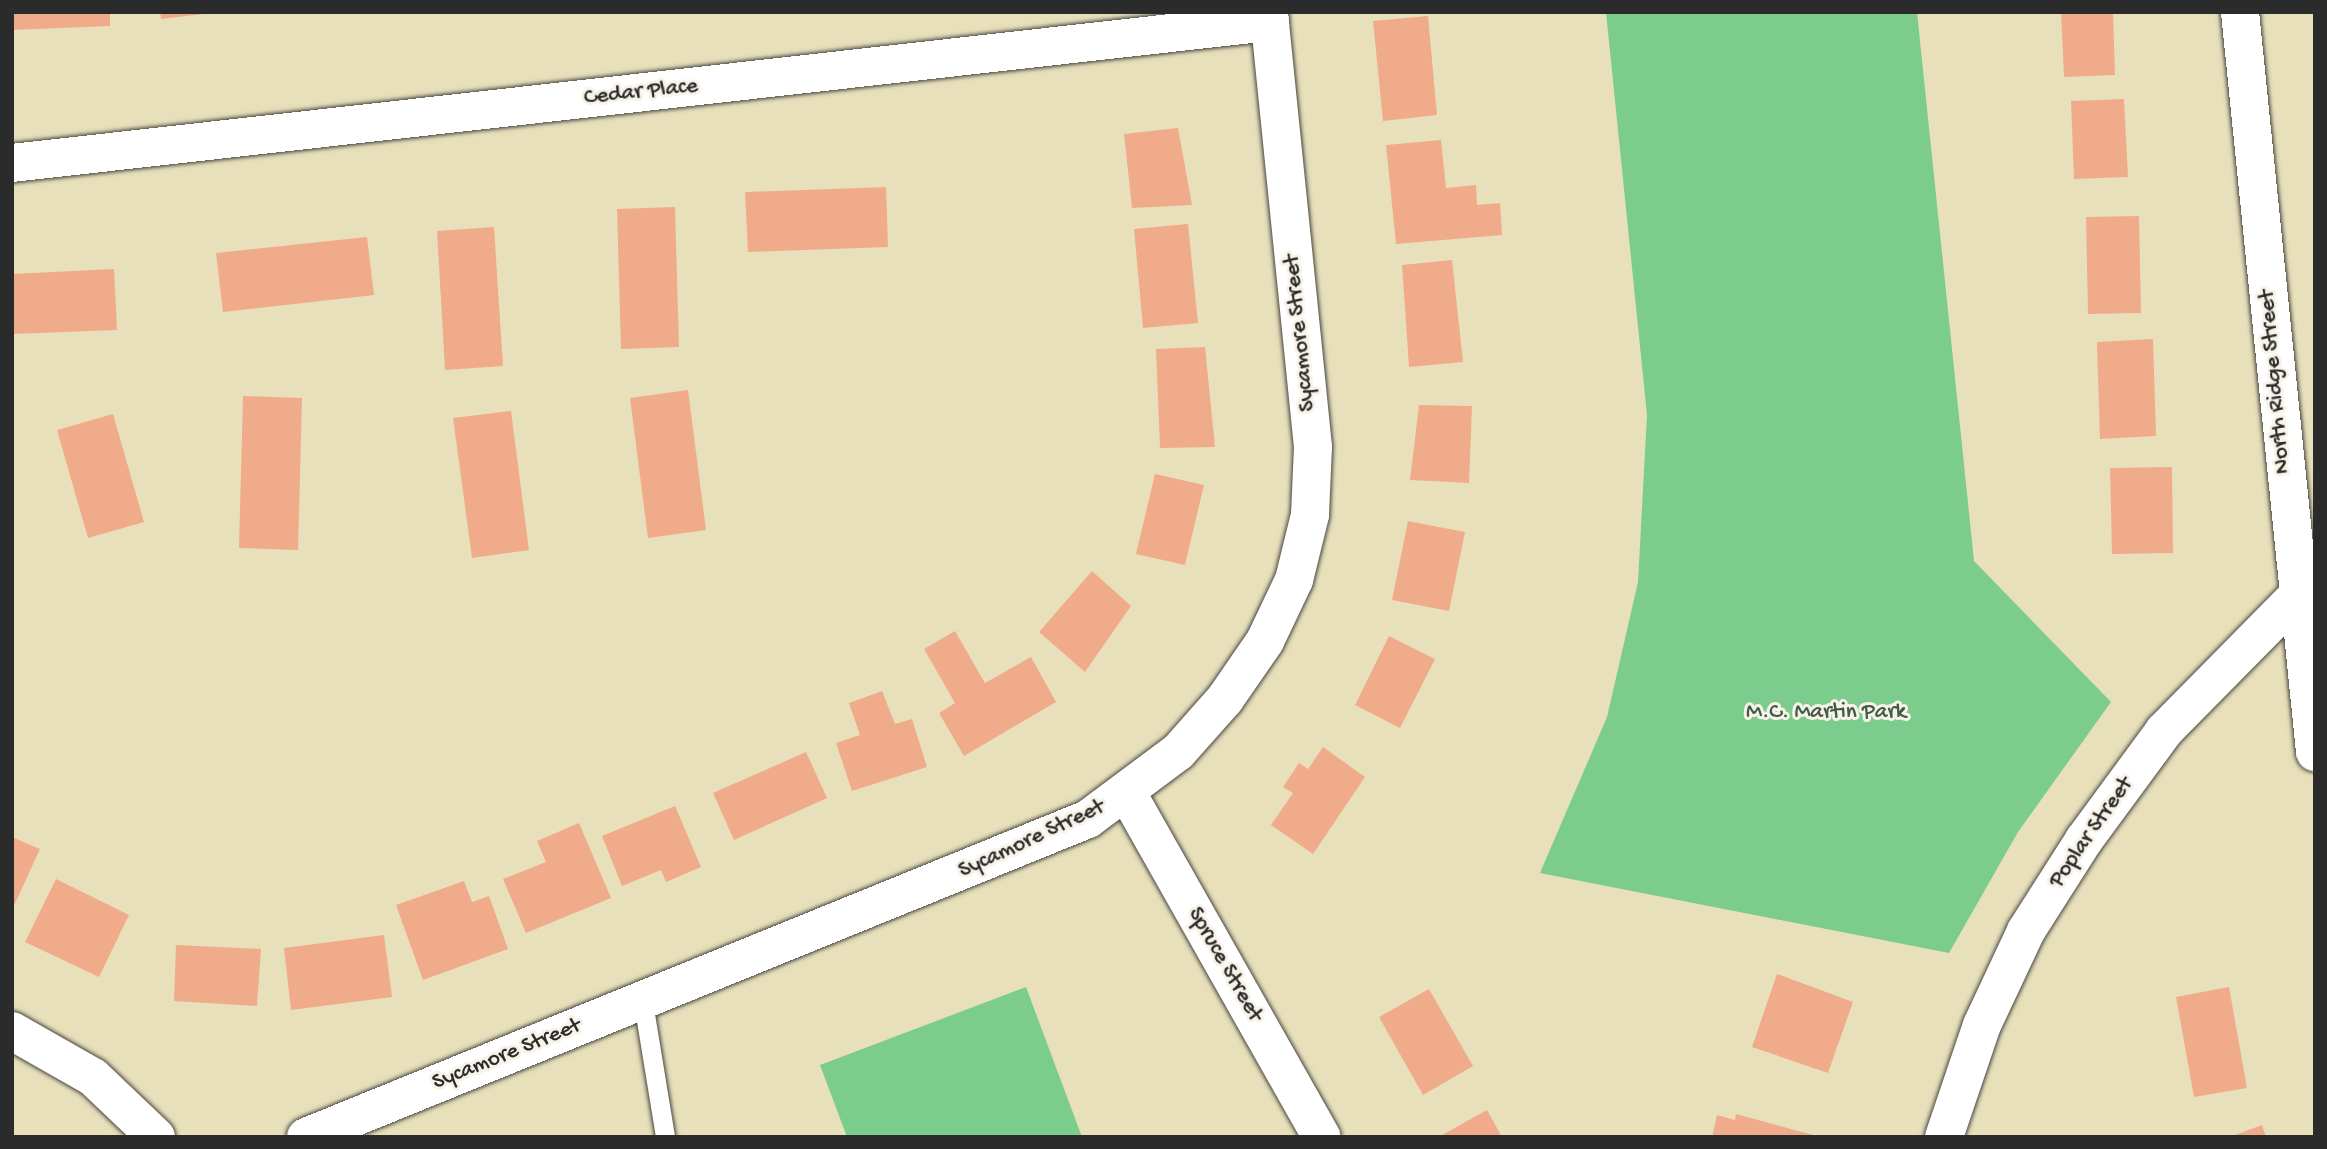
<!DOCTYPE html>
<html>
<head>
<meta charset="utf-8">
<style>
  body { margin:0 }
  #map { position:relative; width:2327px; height:1149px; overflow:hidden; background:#e8e0bb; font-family:"Gochi Hand",sans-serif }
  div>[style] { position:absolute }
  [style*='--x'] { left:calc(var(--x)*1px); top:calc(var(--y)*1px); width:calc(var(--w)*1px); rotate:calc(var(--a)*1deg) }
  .green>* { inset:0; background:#7bcc8d }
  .building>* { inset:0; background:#f0ac8a }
  .roads { filter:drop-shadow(0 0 2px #474641) drop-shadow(0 0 2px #474641) }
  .service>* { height:19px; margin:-9.5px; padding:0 9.5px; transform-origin:9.5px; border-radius:9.5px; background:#fff }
  .minor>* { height:38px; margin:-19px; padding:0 19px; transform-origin:19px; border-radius:19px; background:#fff }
  .tertiary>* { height:38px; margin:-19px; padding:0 19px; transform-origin:19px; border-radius:19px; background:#fff }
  span { translate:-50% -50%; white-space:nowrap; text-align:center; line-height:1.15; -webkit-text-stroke:6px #f7f3e8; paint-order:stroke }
  .street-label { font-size:23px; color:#2b2b2b }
  .park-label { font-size:23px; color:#435b48 }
  .frame { position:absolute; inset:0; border:14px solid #2b2b2b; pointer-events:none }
</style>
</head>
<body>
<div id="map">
  <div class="green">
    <i style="clip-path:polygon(1606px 12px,1917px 12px,1974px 561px,2111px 702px,2018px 832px,1949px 953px,1540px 873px,1607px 717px,1638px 582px,1647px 415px)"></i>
    <i style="clip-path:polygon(1026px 987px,1082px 1137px,847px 1137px,820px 1065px)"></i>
  </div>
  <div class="building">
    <i style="clip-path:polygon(12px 12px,110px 12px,110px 26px,12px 30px)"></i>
    <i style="clip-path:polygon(160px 12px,204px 12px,204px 14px,161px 19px)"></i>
    <i style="clip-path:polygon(2061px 12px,2113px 12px,2115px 75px,2064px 77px)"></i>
    <i style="clip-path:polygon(1428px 16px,1437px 115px,1383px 121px,1373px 21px)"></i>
    <i style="clip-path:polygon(2124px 99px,2128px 177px,2074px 179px,2071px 101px)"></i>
    <i style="clip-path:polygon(1178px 128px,1192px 205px,1132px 208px,1124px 134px)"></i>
    <i style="clip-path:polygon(1441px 140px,1446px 188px,1476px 185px,1477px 205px,1500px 203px,1502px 235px,1396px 244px,1386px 145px)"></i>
    <i style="clip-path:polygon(886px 187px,888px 247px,748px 252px,745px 192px)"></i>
    <i style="clip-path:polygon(675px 207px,679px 347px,621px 349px,617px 209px)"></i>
    <i style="clip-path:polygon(2139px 216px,2141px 313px,2088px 314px,2086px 217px)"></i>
    <i style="clip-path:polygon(1188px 224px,1198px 323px,1143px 328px,1134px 229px)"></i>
    <i style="clip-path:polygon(494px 227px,503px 366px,445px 370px,437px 231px)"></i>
    <i style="clip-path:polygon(367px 237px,374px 295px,223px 312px,216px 253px)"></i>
    <i style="clip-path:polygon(1452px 260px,1463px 362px,1409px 367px,1402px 265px)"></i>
    <i style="clip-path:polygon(114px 269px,117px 330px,12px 334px,12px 274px)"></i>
    <i style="clip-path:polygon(2153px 339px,2156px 436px,2100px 439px,2097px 342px)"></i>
    <i style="clip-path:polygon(1205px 347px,1215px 447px,1160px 448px,1156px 349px)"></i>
    <i style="clip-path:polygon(688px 390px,706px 530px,648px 538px,630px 398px)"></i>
    <i style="clip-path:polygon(243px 396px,302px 398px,298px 550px,239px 548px)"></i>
    <i style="clip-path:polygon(1419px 405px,1472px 406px,1469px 483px,1410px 480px)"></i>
    <i style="clip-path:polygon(511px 411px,529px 550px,472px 558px,453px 418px)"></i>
    <i style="clip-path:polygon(113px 414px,144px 522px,88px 538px,57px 430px)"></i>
    <i style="clip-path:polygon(2172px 467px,2173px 553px,2112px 554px,2110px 468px)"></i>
    <i style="clip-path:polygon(1155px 474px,1204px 485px,1185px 565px,1136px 554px)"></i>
    <i style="clip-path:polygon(1408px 521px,1465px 532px,1449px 611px,1392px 600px)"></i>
    <i style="clip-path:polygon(1092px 571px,1131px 606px,1085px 672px,1039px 632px)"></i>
    <i style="clip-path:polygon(955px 631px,985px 683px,1031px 657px,1056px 702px,964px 756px,939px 713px,955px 703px,924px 649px)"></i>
    <i style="clip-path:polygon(1389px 636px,1435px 659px,1400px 728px,1355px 705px)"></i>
    <i style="clip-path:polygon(882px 691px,895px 724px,912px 719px,927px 767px,852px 791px,836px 743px,860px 735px,849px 703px)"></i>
    <i style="clip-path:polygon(1323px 747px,1365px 777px,1313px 854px,1271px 825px,1293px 793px,1283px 787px,1299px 763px,1308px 769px)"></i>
    <i style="clip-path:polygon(806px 752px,827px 798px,734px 840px,713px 793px)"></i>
    <i style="clip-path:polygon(675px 806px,701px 867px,666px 882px,661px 870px,622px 886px,602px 836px)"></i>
    <i style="clip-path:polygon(579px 823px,611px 898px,526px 933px,503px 879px,546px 862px,537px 841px)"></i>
    <i style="clip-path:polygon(12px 837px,40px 849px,12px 910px)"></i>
    <i style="clip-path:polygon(56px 879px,129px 915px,99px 977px,25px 942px)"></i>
    <i style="clip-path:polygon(464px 881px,472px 902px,489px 896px,508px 949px,423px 980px,396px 905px)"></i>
    <i style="clip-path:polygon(384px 935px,392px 997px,291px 1010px,284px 948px)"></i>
    <i style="clip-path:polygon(176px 945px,261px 949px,257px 1006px,174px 1001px)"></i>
    <i style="clip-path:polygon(1777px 974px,1853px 1002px,1828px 1073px,1752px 1047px)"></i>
    <i style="clip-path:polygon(2229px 987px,2247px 1088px,2194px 1097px,2176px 997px)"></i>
    <i style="clip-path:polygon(1429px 989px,1473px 1066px,1423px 1095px,1379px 1017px)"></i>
    <i style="clip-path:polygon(1487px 1110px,1502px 1137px,1443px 1137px,1442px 1135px)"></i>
    <i style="clip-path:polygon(1736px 1114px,1817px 1136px,1817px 1137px,1712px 1137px,1717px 1115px,1735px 1120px)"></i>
    <i style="clip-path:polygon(2262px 1125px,2266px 1137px,2232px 1137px,2232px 1136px)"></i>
  </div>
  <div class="roads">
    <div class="service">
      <i style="--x:643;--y:1002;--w:137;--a:80.7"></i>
    </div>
    <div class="minor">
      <i style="--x:12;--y:163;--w:1266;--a:-6.4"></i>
      <i style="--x:1127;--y:793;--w:395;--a:60.5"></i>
      <i style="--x:12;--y:1031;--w:93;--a:29.6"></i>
      <i style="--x:93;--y:1077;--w:87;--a:43.6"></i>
      <i style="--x:306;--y:1137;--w:844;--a:-22.13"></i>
      <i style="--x:1088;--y:819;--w:112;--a:-36.7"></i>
      <i style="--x:1178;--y:752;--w:71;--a:-48.4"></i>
      <i style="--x:1225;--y:699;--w:70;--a:-55.4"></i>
      <i style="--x:1265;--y:641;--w:68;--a:-64.6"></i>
      <i style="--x:1294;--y:580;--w:67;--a:-76.2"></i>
      <i style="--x:1310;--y:515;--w:68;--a:-87.5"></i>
      <i style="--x:1313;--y:447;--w:437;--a:-95.8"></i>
      <i style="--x:1944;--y:1137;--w:118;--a:-71.3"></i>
      <i style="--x:1982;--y:1025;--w:104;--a:-64.9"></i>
      <i style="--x:2026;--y:931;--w:108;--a:-57.5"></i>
      <i style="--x:2084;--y:840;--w:135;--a:-53.7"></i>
      <i style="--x:2164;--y:731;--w:187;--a:-45.4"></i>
    </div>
    <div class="tertiary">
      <i style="--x:2240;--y:12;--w:744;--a:84.21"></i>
    </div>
  </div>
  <div class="street-label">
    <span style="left:641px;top:93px;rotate:-6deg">Cedar Place</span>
    <span style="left:1301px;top:333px;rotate:-96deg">Sycamore Street</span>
    <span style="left:2276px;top:382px;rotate:-95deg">North Ridge Street</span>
    <span style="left:2092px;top:833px;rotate:-55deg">Poplar Street</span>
    <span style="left:1032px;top:840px;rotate:-25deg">Sycamore Street</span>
    <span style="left:1224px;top:965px;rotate:60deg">Spruce Street</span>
    <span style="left:507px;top:1055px;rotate:-22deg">Sycamore Street</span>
  </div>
  <div class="park-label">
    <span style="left:1826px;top:713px">M.C. Martin Park</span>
  </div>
  <div class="frame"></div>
</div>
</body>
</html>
